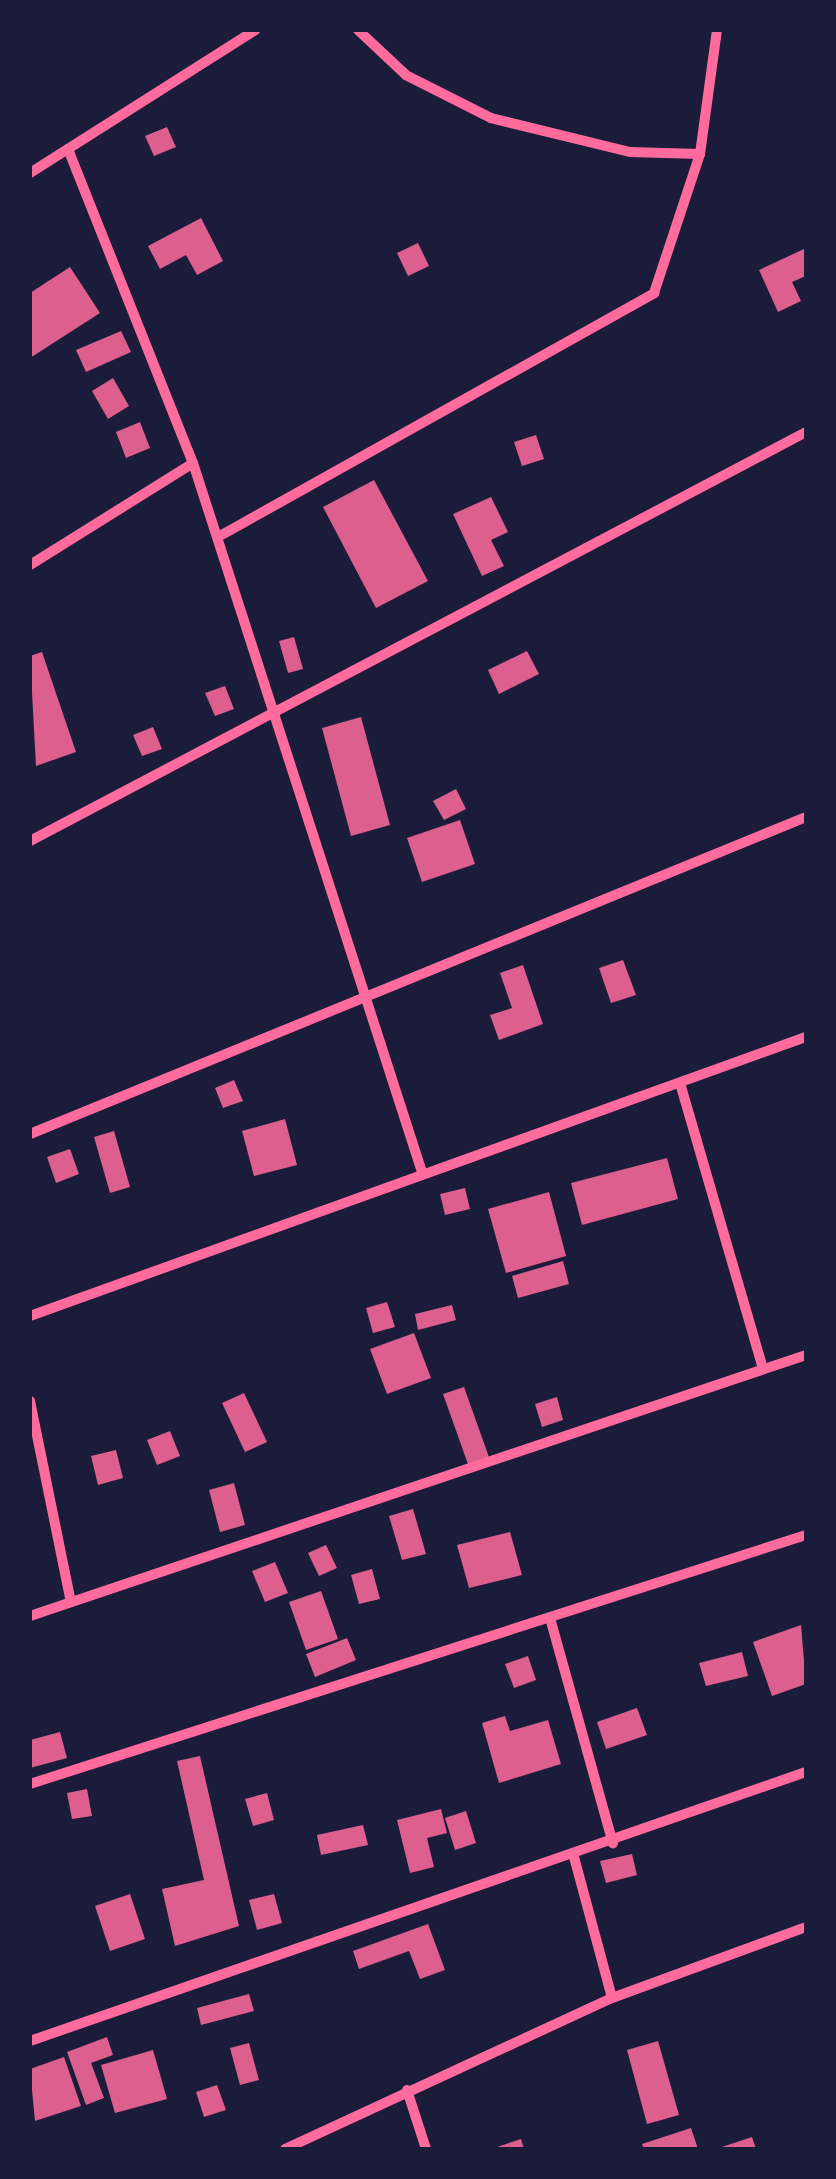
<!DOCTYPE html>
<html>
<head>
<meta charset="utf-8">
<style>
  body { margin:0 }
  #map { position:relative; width:836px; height:2179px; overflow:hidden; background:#1b1b3a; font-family:"Exo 2",sans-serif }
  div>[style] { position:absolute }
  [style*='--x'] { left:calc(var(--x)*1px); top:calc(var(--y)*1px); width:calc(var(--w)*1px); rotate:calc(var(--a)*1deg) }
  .building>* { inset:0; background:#dd5f8e }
  .minor>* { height:10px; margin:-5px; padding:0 5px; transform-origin:5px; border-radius:5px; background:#ff6b9d }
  span { translate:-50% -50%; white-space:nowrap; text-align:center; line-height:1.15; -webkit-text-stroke:8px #1b1b3a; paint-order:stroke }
  .frame { position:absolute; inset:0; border:32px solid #1b1b3a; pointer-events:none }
</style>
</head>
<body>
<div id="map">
  <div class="building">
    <i style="clip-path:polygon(167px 127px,176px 147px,154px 156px,145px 136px)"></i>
    <i style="clip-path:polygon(201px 218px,223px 261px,197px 275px,186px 255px,160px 269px,148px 246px)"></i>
    <i style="clip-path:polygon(418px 243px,429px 266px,408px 276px,397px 253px)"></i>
    <i style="clip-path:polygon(806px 248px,806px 276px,792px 282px,801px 301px,778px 312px,759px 270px)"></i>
    <i style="clip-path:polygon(70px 267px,100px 313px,30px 358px,30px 293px)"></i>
    <i style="clip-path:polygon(121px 331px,131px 352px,86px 372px,76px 350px)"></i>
    <i style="clip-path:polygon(113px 378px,129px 406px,108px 419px,92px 391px)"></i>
    <i style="clip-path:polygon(140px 422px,150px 448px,126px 458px,116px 432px)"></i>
    <i style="clip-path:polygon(536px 435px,544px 459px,522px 466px,514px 442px)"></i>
    <i style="clip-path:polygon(374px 480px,428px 581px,376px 608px,323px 507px)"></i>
    <i style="clip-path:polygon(491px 497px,508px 532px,491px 540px,504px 566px,482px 576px,453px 514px)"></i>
    <i style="clip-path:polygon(294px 637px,303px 669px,288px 673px,279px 641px)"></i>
    <i style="clip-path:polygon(527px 651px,539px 674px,499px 694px,488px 670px)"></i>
    <i style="clip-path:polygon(42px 652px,76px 752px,36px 766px,30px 656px)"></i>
    <i style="clip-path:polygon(225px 686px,234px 709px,215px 716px,205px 693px)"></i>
    <i style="clip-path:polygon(361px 717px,390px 825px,351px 836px,322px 728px)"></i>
    <i style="clip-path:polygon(153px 727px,162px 749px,142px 756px,133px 735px)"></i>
    <i style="clip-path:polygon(456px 789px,466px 809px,444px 820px,433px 801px)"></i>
    <i style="clip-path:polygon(460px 820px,475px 864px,422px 882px,407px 838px)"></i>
    <i style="clip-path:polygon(623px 960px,636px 995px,611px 1003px,599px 968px)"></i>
    <i style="clip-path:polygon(523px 965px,543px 1024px,499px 1040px,490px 1015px,512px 1008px,500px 973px)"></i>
    <i style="clip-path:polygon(234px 1080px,243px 1101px,223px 1108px,215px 1088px)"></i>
    <i style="clip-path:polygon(285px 1119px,297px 1165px,254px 1176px,242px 1131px)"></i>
    <i style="clip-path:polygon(114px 1131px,130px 1187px,110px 1193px,94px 1137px)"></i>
    <i style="clip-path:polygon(70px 1149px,79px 1174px,56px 1183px,47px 1157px)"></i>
    <i style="clip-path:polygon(667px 1158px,678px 1199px,582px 1225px,571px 1183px)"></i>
    <i style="clip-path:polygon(465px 1188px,470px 1209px,445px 1215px,440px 1194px)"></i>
    <i style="clip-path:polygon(549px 1192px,566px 1256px,506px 1273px,488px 1209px)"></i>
    <i style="clip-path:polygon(563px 1261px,569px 1284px,518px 1298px,512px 1276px)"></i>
    <i style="clip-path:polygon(387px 1302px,395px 1327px,373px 1333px,366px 1308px)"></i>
    <i style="clip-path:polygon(452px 1305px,456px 1320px,418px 1330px,415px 1314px)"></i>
    <i style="clip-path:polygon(414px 1333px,431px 1378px,387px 1394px,370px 1349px)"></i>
    <i style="clip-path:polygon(464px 1387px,490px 1460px,469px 1467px,443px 1394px)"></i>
    <i style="clip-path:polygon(244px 1393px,267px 1442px,245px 1452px,222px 1403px)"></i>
    <i style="clip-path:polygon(557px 1397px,563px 1420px,542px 1427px,535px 1404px)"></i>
    <i style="clip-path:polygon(170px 1431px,180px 1456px,157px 1465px,147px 1440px)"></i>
    <i style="clip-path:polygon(116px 1450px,123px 1478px,98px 1485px,91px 1456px)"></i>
    <i style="clip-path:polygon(234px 1483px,245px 1525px,220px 1532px,209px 1490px)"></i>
    <i style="clip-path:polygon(413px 1509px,426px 1554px,402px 1560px,389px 1516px)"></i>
    <i style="clip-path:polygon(510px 1532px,522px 1575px,469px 1588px,457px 1545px)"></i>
    <i style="clip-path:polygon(326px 1545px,337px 1568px,319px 1576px,308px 1553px)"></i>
    <i style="clip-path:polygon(275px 1562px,288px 1593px,265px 1602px,252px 1571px)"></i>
    <i style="clip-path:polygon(372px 1569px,380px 1599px,359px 1604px,351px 1575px)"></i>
    <i style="clip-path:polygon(321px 1591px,338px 1639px,306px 1650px,289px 1602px)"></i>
    <i style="clip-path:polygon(801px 1625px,806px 1684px,772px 1696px,753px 1642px)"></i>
    <i style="clip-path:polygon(347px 1638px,356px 1660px,315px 1677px,306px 1654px)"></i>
    <i style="clip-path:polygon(742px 1652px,748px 1676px,706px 1686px,699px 1663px)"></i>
    <i style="clip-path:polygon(528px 1656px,536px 1680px,514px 1688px,505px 1664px)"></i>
    <i style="clip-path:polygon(637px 1708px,647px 1735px,606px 1749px,597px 1722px)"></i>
    <i style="clip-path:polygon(505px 1716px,510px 1731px,548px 1720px,561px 1764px,499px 1783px,482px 1723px)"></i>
    <i style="clip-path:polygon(60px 1732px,67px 1758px,30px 1768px,30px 1740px)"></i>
    <i style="clip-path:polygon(200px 1756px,239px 1926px,175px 1946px,162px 1889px,204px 1880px,177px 1761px)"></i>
    <i style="clip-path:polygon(87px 1789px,92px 1816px,72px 1819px,67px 1793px)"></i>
    <i style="clip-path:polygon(267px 1793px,274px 1820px,253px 1826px,245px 1799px)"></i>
    <i style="clip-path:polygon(441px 1809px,447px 1833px,427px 1838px,434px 1867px,410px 1873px,397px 1820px)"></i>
    <i style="clip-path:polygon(466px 1811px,476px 1843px,455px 1850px,445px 1818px)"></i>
    <i style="clip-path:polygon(363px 1825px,368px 1845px,321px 1855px,317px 1835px)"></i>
    <i style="clip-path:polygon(632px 1854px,637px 1875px,606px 1883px,600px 1861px)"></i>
    <i style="clip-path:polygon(130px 1894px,145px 1939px,110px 1951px,95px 1906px)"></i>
    <i style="clip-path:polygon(274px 1894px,282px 1923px,257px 1930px,249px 1900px)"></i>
    <i style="clip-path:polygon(428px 1924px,445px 1970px,420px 1979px,409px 1951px,359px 1969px,353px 1951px)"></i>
    <i style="clip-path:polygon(249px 1994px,254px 2011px,201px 2025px,197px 2008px)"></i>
    <i style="clip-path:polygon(107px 2037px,113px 2055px,91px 2063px,104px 2098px,86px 2105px,67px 2052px)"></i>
    <i style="clip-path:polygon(658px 2041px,679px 2115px,647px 2124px,627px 2050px)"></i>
    <i style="clip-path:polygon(249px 2043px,259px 2080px,240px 2085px,230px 2048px)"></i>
    <i style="clip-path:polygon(153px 2050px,167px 2099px,115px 2113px,101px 2065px)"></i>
    <i style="clip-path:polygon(64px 2057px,81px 2106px,35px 2121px,30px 2069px)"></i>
    <i style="clip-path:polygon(217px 2085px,226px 2110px,204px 2117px,196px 2092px)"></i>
    <i style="clip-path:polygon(691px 2128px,698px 2149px,644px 2149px,642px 2144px)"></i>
    <i style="clip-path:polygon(752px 2137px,756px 2149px,719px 2149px,719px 2148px)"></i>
    <i style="clip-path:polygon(521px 2139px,524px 2149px,494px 2149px,494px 2148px)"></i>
  </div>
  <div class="minor">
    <i style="--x:68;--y:149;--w:338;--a:68.3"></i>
    <i style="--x:193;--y:463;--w:745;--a:72.1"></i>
    <i style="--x:700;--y:154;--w:125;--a:-82.2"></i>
    <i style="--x:30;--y:173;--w:267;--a:-32.4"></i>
    <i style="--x:218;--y:537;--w:500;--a:-29.2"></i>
    <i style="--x:654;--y:293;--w:146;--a:-71.7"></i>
    <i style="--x:700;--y:154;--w:70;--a:-178.4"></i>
    <i style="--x:630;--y:152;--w:143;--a:-166.3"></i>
    <i style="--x:491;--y:118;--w:95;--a:-153.2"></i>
    <i style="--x:406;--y:75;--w:66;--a:-136.8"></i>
    <i style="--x:30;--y:565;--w:192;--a:-32"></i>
    <i style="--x:30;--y:841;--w:877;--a:-27.79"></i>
    <i style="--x:680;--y:1083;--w:298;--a:73.8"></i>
    <i style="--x:30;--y:1134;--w:838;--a:-22.22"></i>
    <i style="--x:30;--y:1316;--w:825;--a:-19.78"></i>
    <i style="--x:30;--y:1401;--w:205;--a:78.5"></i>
    <i style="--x:30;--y:1616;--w:819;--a:-18.59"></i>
    <i style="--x:550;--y:1618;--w:234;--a:74.4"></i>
    <i style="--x:30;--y:1784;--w:815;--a:-17.79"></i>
    <i style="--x:574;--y:1857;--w:146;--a:74.9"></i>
    <i style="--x:30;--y:2041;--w:821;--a:-19.12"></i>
    <i style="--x:407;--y:2090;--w:62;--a:72.1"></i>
    <i style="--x:285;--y:2149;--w:360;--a:-24.8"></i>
    <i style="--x:612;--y:1998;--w:207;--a:-20.1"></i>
  </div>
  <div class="frame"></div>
</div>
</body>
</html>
